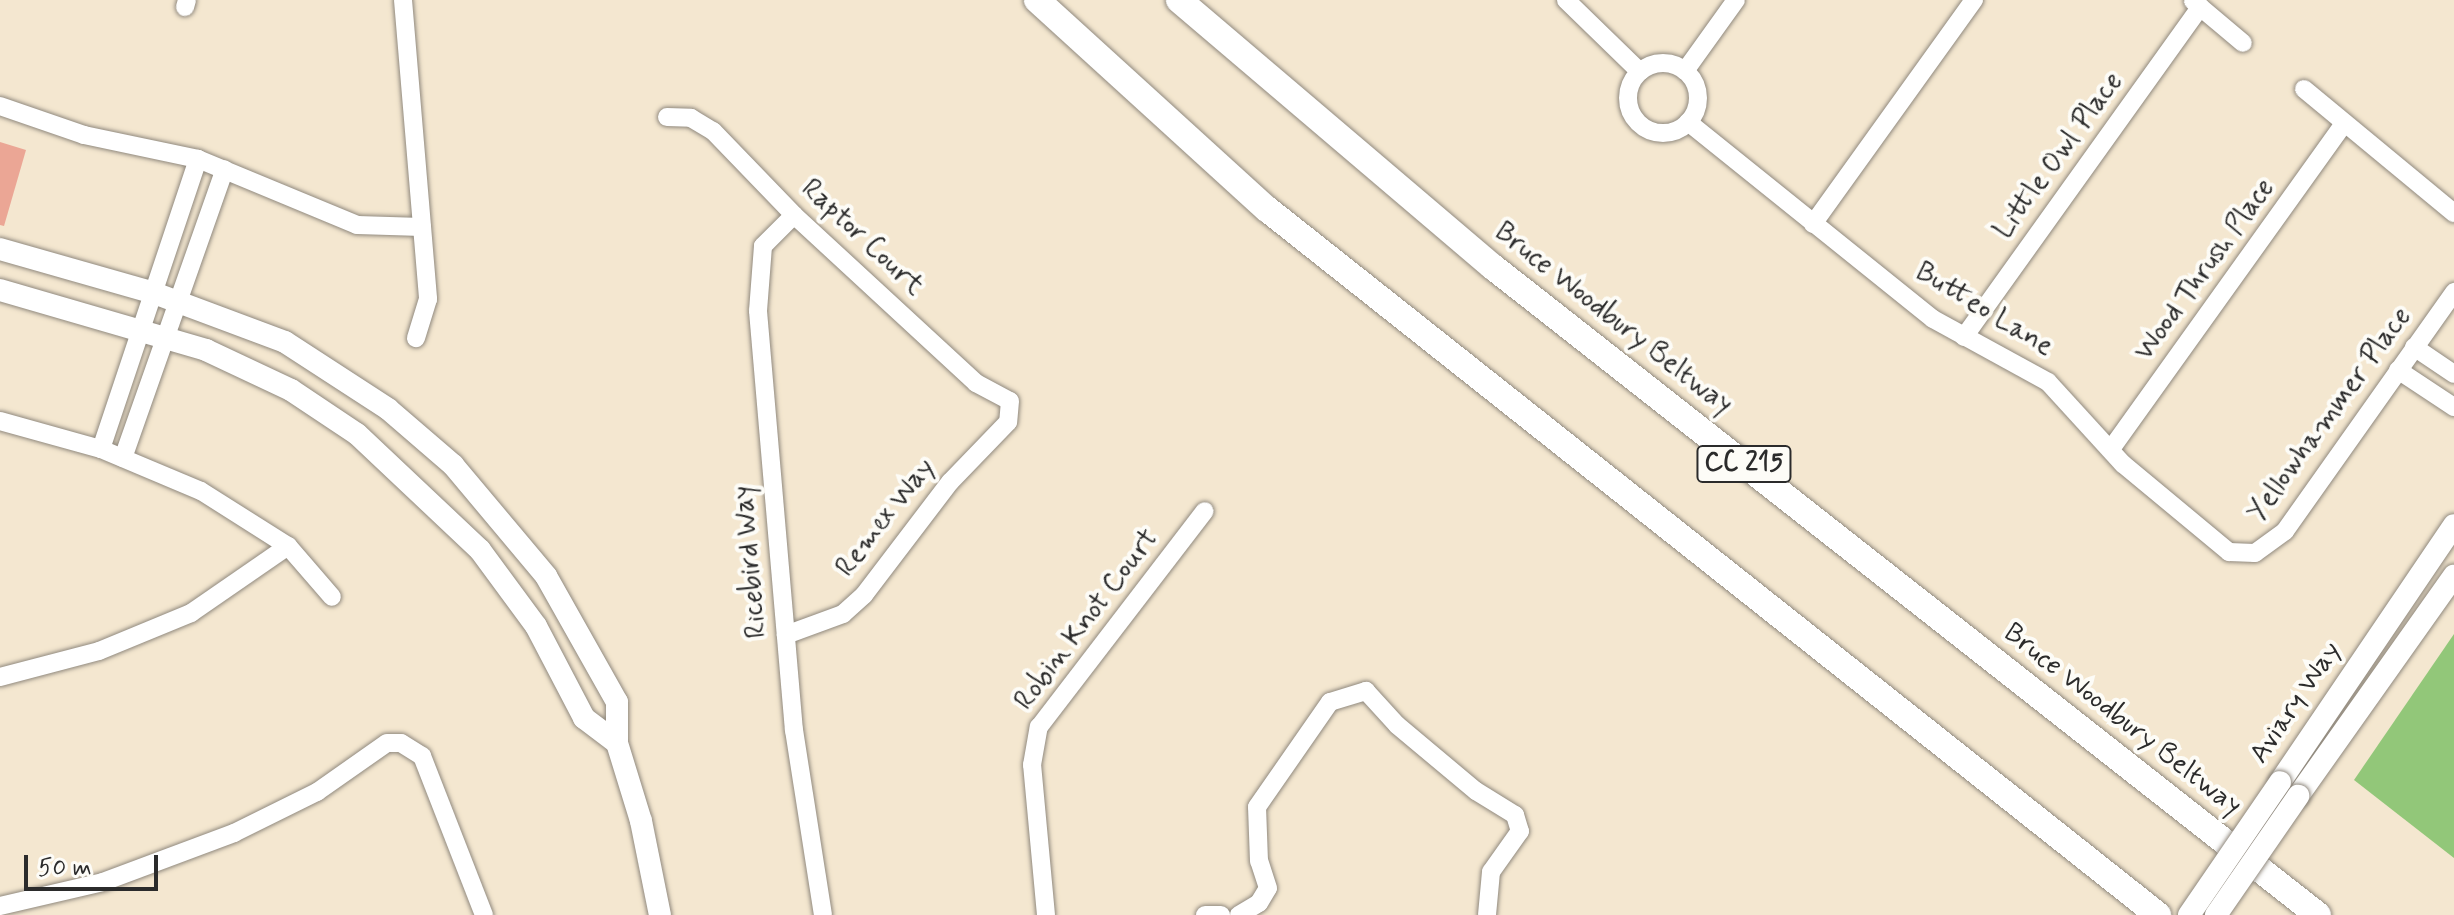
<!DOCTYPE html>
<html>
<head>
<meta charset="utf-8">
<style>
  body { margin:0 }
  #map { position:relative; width:2454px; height:915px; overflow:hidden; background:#f4e7d0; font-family:Mynerve,sans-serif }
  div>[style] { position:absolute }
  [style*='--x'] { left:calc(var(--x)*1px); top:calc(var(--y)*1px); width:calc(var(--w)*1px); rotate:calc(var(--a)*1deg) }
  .green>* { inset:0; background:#92c779 }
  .building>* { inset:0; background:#eba695 }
  .roads { filter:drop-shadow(0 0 2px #90897e) drop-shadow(0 0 2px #90897e) }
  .minor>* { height:18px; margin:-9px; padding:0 9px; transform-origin:9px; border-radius:9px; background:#fff }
  .minor>.ring { margin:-9px; padding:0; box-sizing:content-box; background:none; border:18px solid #fff; border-radius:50% }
  .major>* { height:22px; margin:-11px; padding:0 11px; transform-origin:11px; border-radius:11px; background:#fff }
  .highway>* { height:26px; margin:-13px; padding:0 13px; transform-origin:13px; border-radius:13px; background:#fff }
  .bridges { filter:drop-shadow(0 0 2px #90897e) drop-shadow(0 0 2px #90897e) }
  .major-bridge>* { height:22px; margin:-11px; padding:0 11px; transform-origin:11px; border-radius:11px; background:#fff }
  span { translate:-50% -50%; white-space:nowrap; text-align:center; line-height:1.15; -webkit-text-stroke:8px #fdfcf7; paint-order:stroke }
  .shield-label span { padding:2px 6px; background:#fdfcf7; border:2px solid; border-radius:6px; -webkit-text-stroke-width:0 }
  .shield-label { font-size:26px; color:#2b2b2b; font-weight:700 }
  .street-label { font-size:28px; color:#2b2b2b }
  .scale { position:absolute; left:24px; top:855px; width:134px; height:36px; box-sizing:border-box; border:4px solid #2b2b2b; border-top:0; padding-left:10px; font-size:24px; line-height:28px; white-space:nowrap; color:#2b2b2b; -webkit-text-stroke:6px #fdfcf7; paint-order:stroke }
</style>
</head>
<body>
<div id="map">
  <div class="green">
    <i style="clip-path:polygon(2454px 634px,2454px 858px,2354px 780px)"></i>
  </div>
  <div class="building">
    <i style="clip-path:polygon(0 142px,26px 150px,4px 226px,0 225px)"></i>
  </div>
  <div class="roads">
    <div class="minor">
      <i style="--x:403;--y:0;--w:300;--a:85.2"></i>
      <i style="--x:428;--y:299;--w:41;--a:107.1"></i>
      <i style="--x:1566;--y:0;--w:103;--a:44.2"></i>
      <i style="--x:2193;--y:1;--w:65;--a:40"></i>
      <i style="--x:185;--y:7;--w:7;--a:-74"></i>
      <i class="ring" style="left:1628px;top:63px;width:52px;height:52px"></i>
      <i style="--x:1685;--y:71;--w:87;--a:-54.3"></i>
      <i style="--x:2304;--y:89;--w:195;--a:39.6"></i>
      <i style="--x:0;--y:106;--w:89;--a:19"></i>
      <i style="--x:84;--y:135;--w:116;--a:11.9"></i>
      <i style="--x:198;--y:159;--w:172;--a:22.5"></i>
      <i style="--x:357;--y:225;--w:65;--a:1.8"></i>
      <i style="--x:667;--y:117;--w:24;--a:2"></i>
      <i style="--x:691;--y:118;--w:26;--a:31"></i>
      <i style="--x:713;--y:131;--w:117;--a:46"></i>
      <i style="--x:794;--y:215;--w:248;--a:42.7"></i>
      <i style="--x:976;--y:383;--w:38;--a:28"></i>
      <i style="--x:1010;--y:401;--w:21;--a:95"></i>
      <i style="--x:1008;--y:422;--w:83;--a:134"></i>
      <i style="--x:950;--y:482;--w:142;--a:127.3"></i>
      <i style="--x:864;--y:595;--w:28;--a:138"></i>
      <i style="--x:843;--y:614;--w:61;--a:159.8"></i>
      <i style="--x:1688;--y:122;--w:314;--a:38.8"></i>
      <i style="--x:1933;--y:319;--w:131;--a:28.7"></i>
      <i style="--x:2048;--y:382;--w:111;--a:47.6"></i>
      <i style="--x:2123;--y:464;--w:138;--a:39.7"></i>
      <i style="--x:2229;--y:552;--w:26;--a:2"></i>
      <i style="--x:2255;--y:553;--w:37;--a:-36"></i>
      <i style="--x:2285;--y:531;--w:293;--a:-54.7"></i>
      <i style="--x:794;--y:215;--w:44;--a:135"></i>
      <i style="--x:763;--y:246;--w:65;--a:94.4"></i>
      <i style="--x:758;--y:311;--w:421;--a:85.1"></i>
      <i style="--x:794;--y:730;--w:187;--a:81.1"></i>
      <i style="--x:1813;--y:224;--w:276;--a:-54.3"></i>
      <i style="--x:1964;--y:337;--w:406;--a:-54.4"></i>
      <i style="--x:2414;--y:347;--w:48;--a:34"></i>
      <i style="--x:2398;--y:370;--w:67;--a:33.5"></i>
      <i style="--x:0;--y:421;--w:105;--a:15.5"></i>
      <i style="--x:101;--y:449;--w:108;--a:22.8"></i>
      <i style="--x:201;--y:491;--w:103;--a:32.3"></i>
      <i style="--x:288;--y:546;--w:67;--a:49.2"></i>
      <i style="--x:101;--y:449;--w:306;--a:-71.5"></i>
      <i style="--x:2111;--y:449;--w:400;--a:-54.4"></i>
      <i style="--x:123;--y:458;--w:306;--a:-70.6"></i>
      <i style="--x:0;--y:677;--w:102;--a:-14.7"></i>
      <i style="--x:99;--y:651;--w:100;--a:-22.4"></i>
      <i style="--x:191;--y:613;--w:118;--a:-34.6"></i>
      <i style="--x:0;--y:906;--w:106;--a:-13.1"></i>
      <i style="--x:103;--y:882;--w:140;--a:-20.5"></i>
      <i style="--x:234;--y:833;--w:93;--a:-26.3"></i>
      <i style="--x:317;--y:792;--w:85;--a:-35"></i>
      <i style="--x:387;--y:743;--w:14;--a:0"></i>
      <i style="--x:401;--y:743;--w:25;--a:32"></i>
      <i style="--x:422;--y:756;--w:171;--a:68.7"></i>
      <i style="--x:1046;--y:915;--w:151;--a:-95.3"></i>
      <i style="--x:1032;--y:765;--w:39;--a:-80"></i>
      <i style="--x:1039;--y:727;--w:272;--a:-52.5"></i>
      <i style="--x:1205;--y:915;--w:16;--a:0"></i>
      <i style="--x:1239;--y:915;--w:23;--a:-31"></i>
      <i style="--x:1259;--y:903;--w:17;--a:-59"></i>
      <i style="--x:1268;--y:888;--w:28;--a:-108"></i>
      <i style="--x:1259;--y:861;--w:54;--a:-92.1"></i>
      <i style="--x:1257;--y:807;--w:128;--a:-55.2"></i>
      <i style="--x:1330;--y:702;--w:38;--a:-17"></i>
      <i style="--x:1366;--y:691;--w:46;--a:47.6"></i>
      <i style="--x:1397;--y:725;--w:103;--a:39.9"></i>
      <i style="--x:1476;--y:791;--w:46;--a:31.6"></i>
      <i style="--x:1515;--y:815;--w:17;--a:73"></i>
      <i style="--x:1520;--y:831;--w:50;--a:125.3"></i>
      <i style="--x:1491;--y:872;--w:43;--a:95.3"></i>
    </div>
    <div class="major">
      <i style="--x:0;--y:249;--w:160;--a:15.9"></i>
      <i style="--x:154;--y:293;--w:140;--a:20.5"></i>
      <i style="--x:285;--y:342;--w:123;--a:33"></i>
      <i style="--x:388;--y:409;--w:86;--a:40.7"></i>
      <i style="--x:453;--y:465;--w:145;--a:50"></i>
      <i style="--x:546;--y:576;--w:145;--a:60.6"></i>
      <i style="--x:617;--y:702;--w:41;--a:90"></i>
      <i style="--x:617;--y:743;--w:82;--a:72.9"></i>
      <i style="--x:641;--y:821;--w:96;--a:78.6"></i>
      <i style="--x:0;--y:290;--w:215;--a:16.2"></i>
      <i style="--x:206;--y:350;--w:94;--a:25.2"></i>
      <i style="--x:291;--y:390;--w:79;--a:33.7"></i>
      <i style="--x:357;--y:434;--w:169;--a:43.3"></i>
      <i style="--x:480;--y:550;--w:94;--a:53.6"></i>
      <i style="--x:536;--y:626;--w:104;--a:62.4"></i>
      <i style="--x:584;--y:718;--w:41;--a:37.1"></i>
      <i style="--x:2280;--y:782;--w:310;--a:-55.9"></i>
      <i style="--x:2298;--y:796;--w:270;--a:-54.7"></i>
    </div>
    <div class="highway">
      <i style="--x:1037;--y:0;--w:311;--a:42.3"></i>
      <i style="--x:1267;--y:209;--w:1137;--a:38.39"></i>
      <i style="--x:1179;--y:0;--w:412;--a:40.4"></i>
      <i style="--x:1493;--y:267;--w:1049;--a:38.15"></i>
    </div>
  </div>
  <div class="bridges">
    <div class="major-bridge">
      <i style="--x:2189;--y:915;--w:161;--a:-55.6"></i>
      <i style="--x:2216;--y:915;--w:145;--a:-55.4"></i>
    </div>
  </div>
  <div class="shield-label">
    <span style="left:1744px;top:464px">CC 215</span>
  </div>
  <div class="street-label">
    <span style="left:2059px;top:156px;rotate:-54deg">Little Owl Place</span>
    <span style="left:862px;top:238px;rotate:43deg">Raptor Court</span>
    <span style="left:2205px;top:270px;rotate:-54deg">Wood Thrush Place</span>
    <span style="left:1984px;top:310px;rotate:31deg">Butteo Lane</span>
    <span style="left:1613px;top:319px;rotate:38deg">Bruce Woodbury Beltway</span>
    <span style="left:2330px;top:415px;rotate:-54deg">Yellowhammer Place</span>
    <span style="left:886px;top:518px;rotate:-52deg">Remex Way</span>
    <span style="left:751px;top:562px;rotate:-95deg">Ricebird Way</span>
    <span style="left:1087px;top:620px;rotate:-53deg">Robin Knot Court</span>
    <span style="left:2296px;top:703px;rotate:-56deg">Aviary Way</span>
    <span style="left:2122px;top:720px;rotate:38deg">Bruce Woodbury Beltway</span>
  </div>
  <div class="scale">50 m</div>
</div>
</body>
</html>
